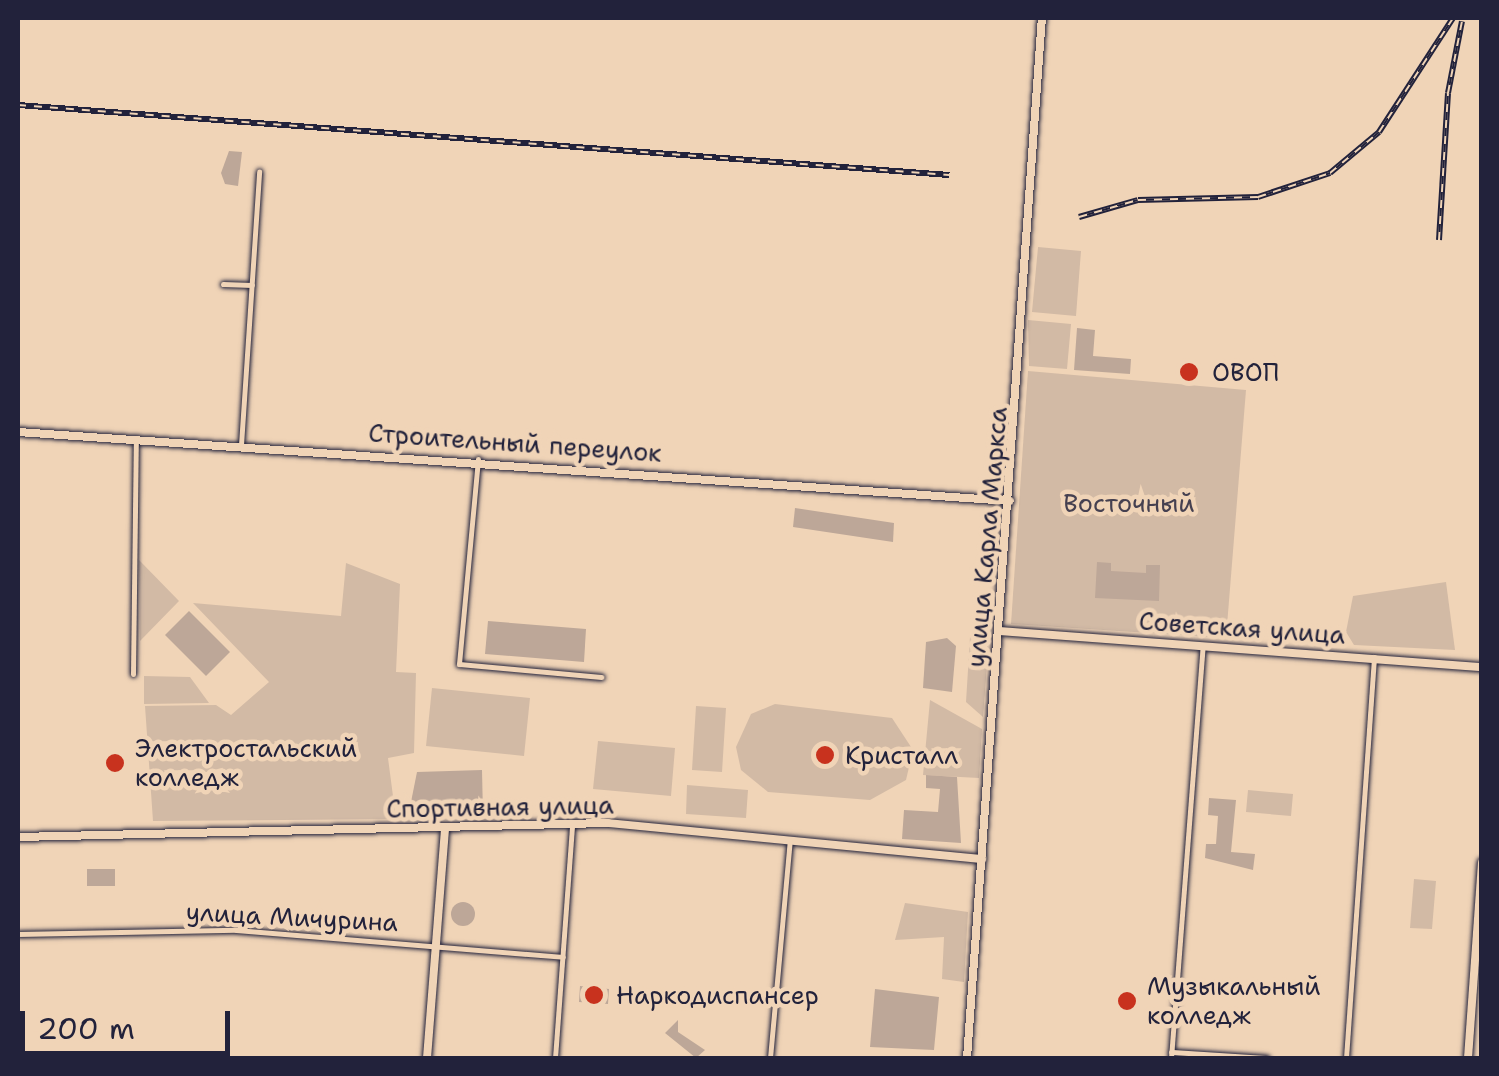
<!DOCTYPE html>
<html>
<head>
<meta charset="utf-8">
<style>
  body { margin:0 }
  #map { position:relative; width:1499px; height:1076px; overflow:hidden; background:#f0d4b7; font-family:"Shantell Sans",sans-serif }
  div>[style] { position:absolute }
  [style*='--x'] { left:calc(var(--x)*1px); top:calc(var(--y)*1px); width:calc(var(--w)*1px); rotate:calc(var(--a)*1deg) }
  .green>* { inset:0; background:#d2baa5 }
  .building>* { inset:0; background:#bda798 }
  .round { border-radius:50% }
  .roads { filter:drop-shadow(0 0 2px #22223b) drop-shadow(0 0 2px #22223b) }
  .street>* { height:5px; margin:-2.5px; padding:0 2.5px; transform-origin:2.5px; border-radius:2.5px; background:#f0d4b7 }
  .secondary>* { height:8px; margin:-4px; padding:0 4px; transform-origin:4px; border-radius:4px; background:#f0d4b7 }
  .rail>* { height:6px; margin-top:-3px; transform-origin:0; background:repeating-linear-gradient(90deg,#f0d4b7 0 8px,#22223b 0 16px); box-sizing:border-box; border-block:2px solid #22223b }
  .dots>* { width:28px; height:28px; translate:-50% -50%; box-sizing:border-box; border:5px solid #f0d4b7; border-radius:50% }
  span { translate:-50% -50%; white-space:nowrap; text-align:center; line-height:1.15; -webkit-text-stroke:9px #f0d4b7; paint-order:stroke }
  .poi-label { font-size:25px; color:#22223b }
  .left { translate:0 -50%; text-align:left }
  .street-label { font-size:25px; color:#22223b }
  .park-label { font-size:25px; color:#454050 }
  .frame { position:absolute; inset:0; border:20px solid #22223b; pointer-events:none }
  .scale { position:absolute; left:20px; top:1011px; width:210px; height:45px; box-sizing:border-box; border:5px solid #22223b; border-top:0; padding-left:12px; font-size:30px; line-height:35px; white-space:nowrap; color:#22223b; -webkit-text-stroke:8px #f0d4b7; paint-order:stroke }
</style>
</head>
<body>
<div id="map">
  <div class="green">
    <i style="clip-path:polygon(1038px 247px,1081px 251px,1076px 316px,1032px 312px)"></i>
    <i style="clip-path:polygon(1028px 320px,1071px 324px,1067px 369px,1029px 366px)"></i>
    <i style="clip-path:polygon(1028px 371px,1246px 390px,1226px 638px,1011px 624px)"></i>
    <i style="clip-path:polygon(139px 560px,179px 601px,140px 641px)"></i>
    <i style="clip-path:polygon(346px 563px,400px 584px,396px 672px,416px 673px,414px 753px,388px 758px,396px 819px,153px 821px,145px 706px,216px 705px,231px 715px,269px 682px,193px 603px,341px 616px)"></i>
    <i style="clip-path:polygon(1446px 582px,1455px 650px,1354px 645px,1346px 632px,1353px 596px)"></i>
    <i style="clip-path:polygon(970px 637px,989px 638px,983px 717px,966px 702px)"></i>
    <i style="clip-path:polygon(144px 676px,190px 677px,209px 703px,144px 704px)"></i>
    <i style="clip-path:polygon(432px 688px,530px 698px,524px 756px,426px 746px)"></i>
    <i style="clip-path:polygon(930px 700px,982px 729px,979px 778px,923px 775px)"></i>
    <i style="clip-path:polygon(775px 704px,892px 718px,913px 750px,906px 780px,870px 800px,768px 792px,741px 770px,736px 747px,751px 714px)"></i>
    <i style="clip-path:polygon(696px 706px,726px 708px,722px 772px,692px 770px)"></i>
    <i style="clip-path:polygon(598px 741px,675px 748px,671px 796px,593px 789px)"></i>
    <i style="clip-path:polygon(687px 785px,748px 790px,746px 818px,686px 814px)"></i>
    <i style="clip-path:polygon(1248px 790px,1293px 794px,1291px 816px,1246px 812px)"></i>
    <i style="clip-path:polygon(1414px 879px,1436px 881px,1432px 929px,1410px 928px)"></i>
    <i style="clip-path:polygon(905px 903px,968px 912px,964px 982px,942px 979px,944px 937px,895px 940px)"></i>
  </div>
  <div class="building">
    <i style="clip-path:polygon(229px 151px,242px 152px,238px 186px,225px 184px,221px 173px)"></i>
    <i style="clip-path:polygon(1077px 328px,1095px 330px,1093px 356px,1131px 359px,1130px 374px,1074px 370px)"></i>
    <i style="clip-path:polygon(795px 508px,894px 523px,893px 542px,793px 527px)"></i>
    <i style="clip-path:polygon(1097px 562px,1111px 563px,1111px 571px,1146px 573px,1146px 565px,1160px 565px,1159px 601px,1095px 598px)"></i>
    <i style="clip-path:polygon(189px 611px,230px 652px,206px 676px,165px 635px)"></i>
    <i style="clip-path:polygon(488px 621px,586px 629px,584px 662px,485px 654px)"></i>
    <i style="clip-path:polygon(947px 638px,956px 646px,952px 692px,923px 688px,926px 642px)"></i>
    <i style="clip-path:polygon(482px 770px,483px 815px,408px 817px,417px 772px)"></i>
    <i style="clip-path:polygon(926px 775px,957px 777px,961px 843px,902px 839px,904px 810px,938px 812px,940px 789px,926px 788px)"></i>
    <i style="clip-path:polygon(1209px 798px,1236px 800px,1231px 852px,1255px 854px,1253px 870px,1205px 858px,1206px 844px,1216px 844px,1218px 816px,1208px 815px)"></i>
    <i style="clip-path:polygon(87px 869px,115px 869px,115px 886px,87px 886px)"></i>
    <i class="round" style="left:451px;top:902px;width:24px;height:24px"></i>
    <i style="clip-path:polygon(580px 986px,609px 989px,608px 1004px,579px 1002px)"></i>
    <i style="clip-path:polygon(875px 989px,939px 997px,934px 1050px,870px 1047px)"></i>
    <i style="clip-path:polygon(678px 1020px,678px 1032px,705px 1050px,696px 1058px,665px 1033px)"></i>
  </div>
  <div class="roads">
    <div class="street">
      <i style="--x:223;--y:284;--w:29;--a:2"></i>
      <i style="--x:241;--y:445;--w:274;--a:-86.2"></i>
      <i style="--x:478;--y:459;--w:206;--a:95.3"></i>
      <i style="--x:459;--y:664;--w:143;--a:5.2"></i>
      <i style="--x:133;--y:674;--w:232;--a:-89.3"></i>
      <i style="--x:18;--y:934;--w:218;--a:-1.1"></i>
      <i style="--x:236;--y:930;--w:328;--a:4.7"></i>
      <i style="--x:1171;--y:1052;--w:96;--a:3.6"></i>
      <i style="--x:555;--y:1058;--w:235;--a:-85.8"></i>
      <i style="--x:770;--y:1058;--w:219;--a:-84.8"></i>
      <i style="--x:1171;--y:1058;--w:414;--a:-85.6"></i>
      <i style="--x:1346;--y:1058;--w:402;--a:-86"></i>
    </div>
    <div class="secondary">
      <i style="--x:18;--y:432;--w:994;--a:3.98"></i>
      <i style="--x:1000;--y:631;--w:483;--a:4.3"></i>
      <i style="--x:18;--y:837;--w:590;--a:-1.36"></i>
      <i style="--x:608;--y:823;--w:376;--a:5.5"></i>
      <i style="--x:427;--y:1058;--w:230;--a:-85.5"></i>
      <i style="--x:967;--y:1058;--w:1043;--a:-85.88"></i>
      <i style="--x:1468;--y:1058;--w:196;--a:-85.9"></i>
    </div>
  </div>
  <div class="rail">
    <i style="--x:18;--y:105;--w:934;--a:4.3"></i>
    <i style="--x:1079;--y:217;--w:61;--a:-16.1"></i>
    <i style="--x:1138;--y:200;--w:120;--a:-1.4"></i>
    <i style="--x:1258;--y:197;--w:76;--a:-18.4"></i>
    <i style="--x:1330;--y:173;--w:64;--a:-39.9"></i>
    <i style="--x:1379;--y:132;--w:136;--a:-57"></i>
    <i style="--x:1439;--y:240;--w:147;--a:-86.5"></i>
    <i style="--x:1448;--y:93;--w:73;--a:-79"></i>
  </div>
  <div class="dots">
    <i style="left:1189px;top:372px;background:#c8321e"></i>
    <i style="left:825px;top:755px;background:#c8321e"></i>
    <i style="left:115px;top:763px;background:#c8321e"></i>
    <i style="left:594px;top:995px;background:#c8321e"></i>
    <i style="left:1127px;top:1001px;background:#c8321e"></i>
  </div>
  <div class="poi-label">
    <span class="left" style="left:1212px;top:372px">ОВОП</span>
    <span class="left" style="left:135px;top:763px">Электростальский<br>колледж</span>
    <span class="left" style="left:845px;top:755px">Кристалл</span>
    <span class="left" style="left:1147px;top:1001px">Музыкальный<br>колледж</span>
    <span class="left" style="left:616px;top:995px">Наркодиспансер</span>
  </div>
  <div class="street-label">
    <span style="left:515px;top:443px;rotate:4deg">Строительный переулок</span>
    <span style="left:987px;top:537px;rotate:-85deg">улица Карла Маркса</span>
    <span style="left:1242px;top:628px;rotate:4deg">Советская улица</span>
    <span style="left:500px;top:807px;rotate:-1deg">Спортивная улица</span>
    <span style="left:292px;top:917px;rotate:3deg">улица Мичурина</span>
  </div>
  <div class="park-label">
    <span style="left:1129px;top:503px">Восточный</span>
  </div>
  <div class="frame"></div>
  <div class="scale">200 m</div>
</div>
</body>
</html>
